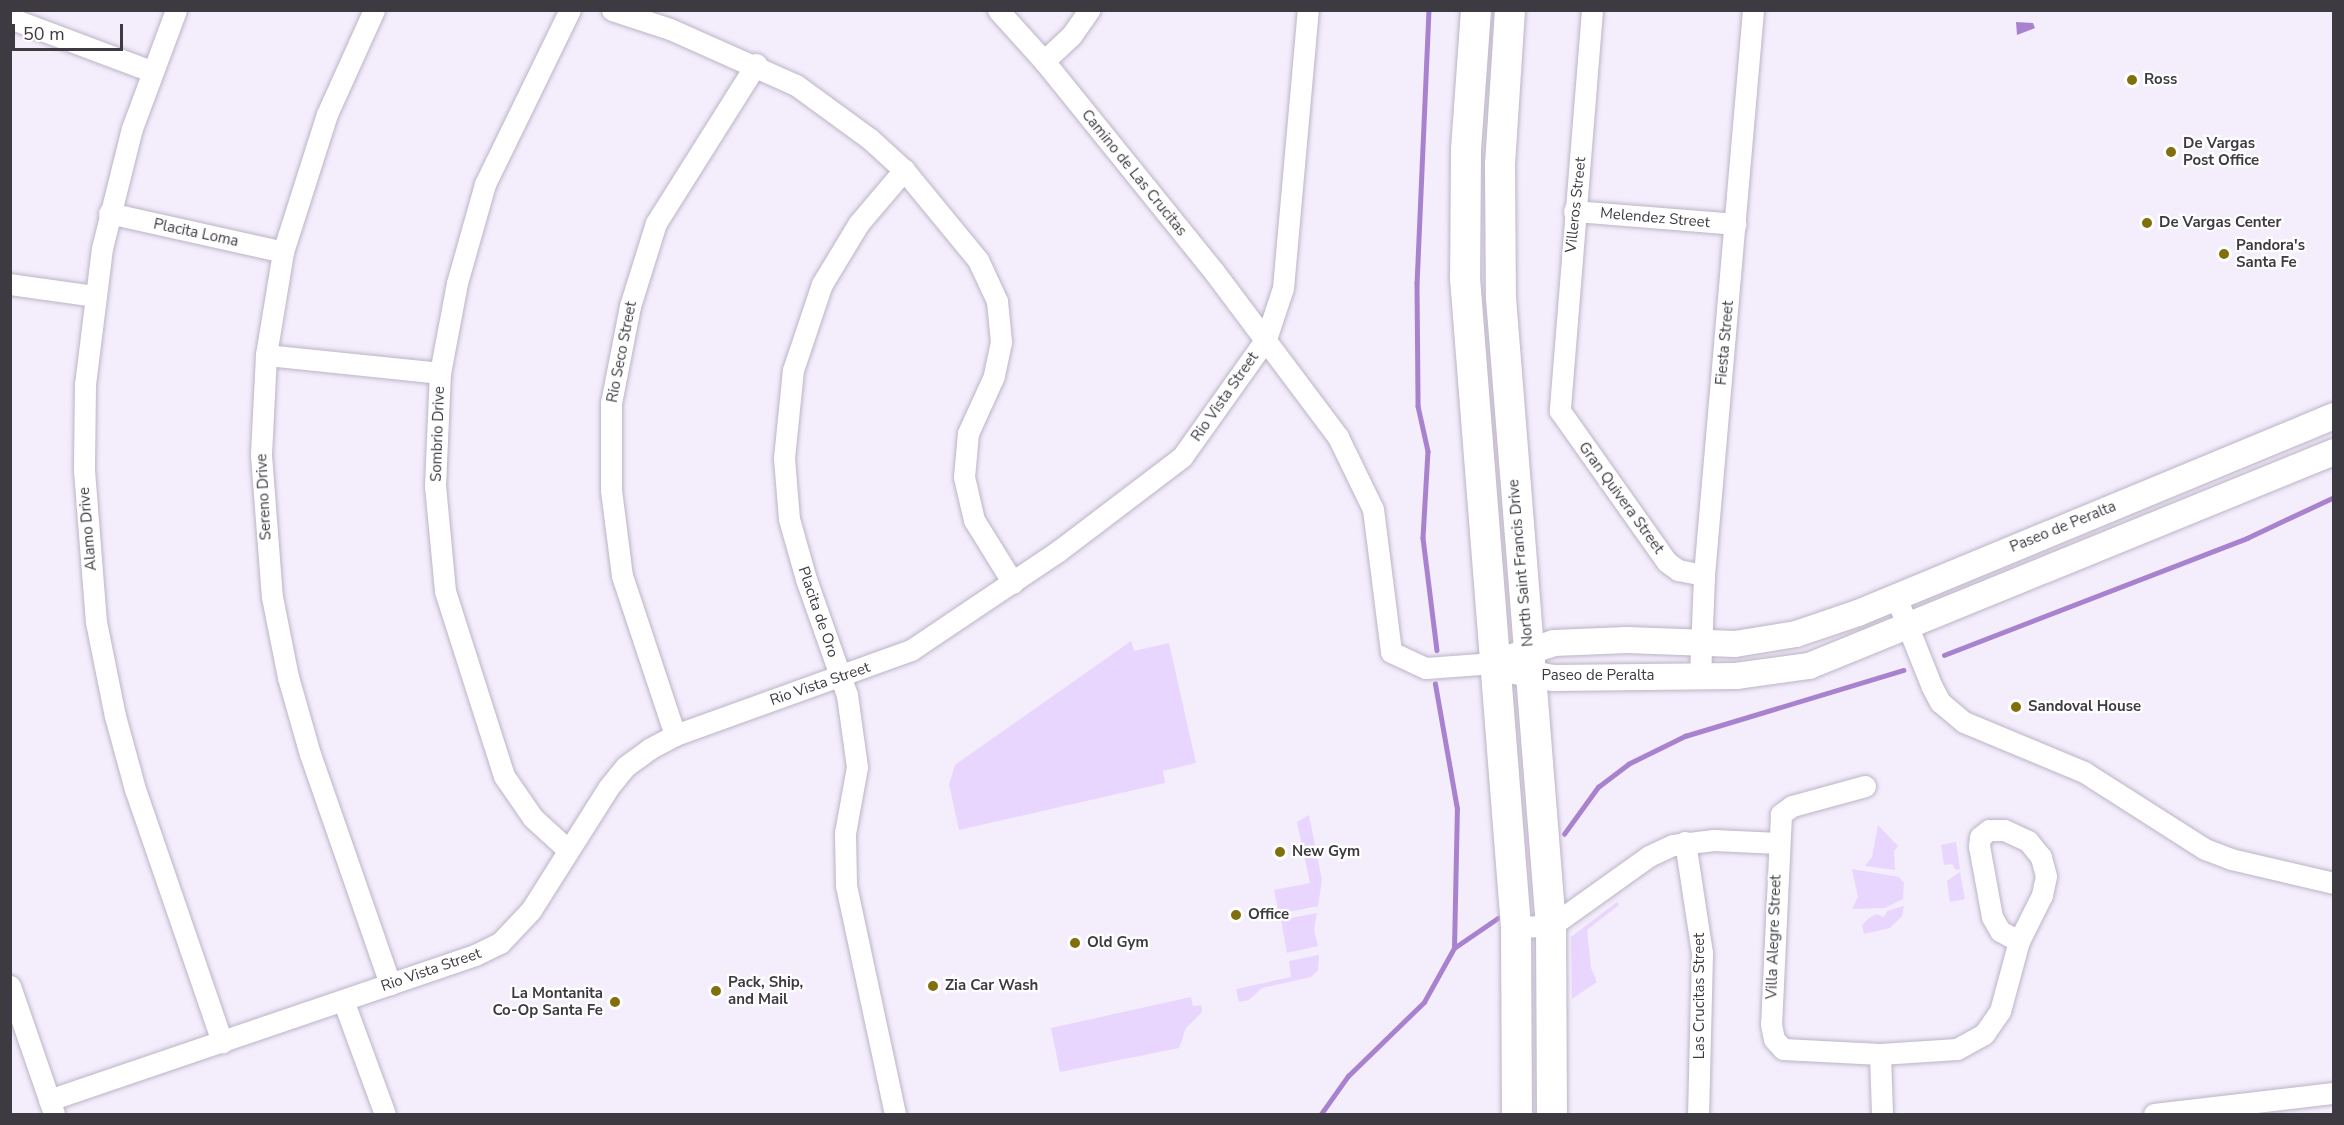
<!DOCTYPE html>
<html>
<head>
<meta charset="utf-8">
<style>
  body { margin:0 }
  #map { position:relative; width:2344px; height:1125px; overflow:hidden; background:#f4edfc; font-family:"Nunito Sans",sans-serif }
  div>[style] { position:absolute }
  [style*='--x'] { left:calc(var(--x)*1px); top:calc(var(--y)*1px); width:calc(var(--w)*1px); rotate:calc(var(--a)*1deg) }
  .green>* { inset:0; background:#e9d6fe }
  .water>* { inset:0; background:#a982cf }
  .stream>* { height:4.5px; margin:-2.25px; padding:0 2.25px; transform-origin:2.25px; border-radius:2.25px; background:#a982cf }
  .roads { filter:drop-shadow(0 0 2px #bcb4c6) drop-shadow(0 0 2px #bcb4c6) }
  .minor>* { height:21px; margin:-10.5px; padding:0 10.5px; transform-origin:10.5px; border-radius:10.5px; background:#fff }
  .major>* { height:26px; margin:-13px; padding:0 13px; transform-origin:13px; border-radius:13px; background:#fff }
  .highway>* { height:30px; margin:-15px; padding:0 15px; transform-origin:15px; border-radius:15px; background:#fff }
  .dots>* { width:16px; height:16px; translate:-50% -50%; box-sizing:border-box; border:3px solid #fff; border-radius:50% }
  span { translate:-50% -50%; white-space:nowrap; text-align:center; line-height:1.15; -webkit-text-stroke:4.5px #fff; paint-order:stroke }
  .poi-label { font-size:15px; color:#3d3a41; font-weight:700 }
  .left { translate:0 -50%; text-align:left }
  .right { translate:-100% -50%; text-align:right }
  .street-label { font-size:15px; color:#3d3a41 }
  .frame { position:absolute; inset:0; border:12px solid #3d3a41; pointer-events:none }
  .scale { position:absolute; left:12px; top:24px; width:111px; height:27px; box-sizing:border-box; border:3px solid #3d3a41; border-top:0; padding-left:8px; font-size:18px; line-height:21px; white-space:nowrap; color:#3d3a41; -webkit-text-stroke:4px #fff; paint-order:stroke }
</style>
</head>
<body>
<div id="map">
  <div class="green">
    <i style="clip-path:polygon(1131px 641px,1134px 651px,1169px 643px,1196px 763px,1163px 771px,1165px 783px,959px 830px,949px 784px,955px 765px)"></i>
    <i style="clip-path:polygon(1309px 815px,1322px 880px,1318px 906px,1279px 914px,1274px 890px,1310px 883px,1297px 822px)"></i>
    <i style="clip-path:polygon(1878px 825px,1898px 846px,1894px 851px,1895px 870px,1865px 866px,1872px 857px)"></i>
    <i style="clip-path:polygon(1956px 842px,1960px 869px,1956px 870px,1952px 864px,1944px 865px,1941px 845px)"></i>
    <i style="clip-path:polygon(1852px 869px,1899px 877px,1904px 883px,1903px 899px,1885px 908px,1852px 909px,1858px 897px)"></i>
    <i style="clip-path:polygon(1960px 872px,1965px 899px,1950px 902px,1947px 881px)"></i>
    <i style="clip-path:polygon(1617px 902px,1619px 905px,1587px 930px,1591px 968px,1597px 982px,1572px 999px,1571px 937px)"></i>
    <i style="clip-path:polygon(1904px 906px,1902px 916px,1890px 928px,1864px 934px,1862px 925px,1869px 918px,1876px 914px,1884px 917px,1887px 911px)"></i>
    <i style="clip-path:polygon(1317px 913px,1314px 930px,1318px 946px,1287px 953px,1281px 920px)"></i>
    <i style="clip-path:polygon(1319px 955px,1318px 970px,1311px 977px,1262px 988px,1249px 1000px,1239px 1002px,1236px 989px,1291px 977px,1289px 961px)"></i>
    <i style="clip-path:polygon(1191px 997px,1193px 1006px,1201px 1005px,1202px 1012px,1186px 1028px,1179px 1048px,1060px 1072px,1051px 1028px)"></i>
  </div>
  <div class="water">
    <i style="clip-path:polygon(2016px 22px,2033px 23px,2035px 28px,2017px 35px)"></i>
  </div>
  <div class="stream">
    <i style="--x:1429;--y:10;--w:273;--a:92.5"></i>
    <i style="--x:1417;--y:283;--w:123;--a:89.5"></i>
    <i style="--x:1418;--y:406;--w:46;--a:77.5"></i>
    <i style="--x:1428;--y:451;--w:87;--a:93.3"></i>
    <i style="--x:1423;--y:538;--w:113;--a:82.9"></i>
    <i style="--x:1944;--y:655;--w:325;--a:-21.1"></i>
    <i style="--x:2247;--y:538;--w:96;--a:-25.2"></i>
    <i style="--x:1564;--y:834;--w:58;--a:-54.1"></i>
    <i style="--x:1598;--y:787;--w:38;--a:-37"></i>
    <i style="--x:1628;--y:764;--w:64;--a:-26.2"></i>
    <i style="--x:1685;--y:736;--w:228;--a:-16.8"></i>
    <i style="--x:1454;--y:948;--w:53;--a:-34.3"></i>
    <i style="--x:1321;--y:1114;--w:47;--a:-54.6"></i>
    <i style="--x:1348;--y:1076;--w:106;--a:-44.2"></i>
    <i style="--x:1424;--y:1002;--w:62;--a:-60.9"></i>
    <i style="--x:1454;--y:948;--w:139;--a:-88.8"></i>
    <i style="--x:1457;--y:809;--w:127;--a:-100"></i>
  </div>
  <div class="roads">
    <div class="minor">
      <i style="--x:176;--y:10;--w:126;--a:110.4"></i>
      <i style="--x:132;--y:128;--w:124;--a:104"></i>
      <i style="--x:102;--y:248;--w:137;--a:97.1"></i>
      <i style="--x:85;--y:384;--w:86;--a:90.7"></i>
      <i style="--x:84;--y:470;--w:152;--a:85.5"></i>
      <i style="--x:96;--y:622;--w:96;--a:78.6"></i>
      <i style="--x:115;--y:716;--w:76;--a:74.7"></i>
      <i style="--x:135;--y:789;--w:268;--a:71"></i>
      <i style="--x:374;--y:10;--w:114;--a:114.3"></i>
      <i style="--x:327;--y:114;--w:145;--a:107.7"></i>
      <i style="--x:283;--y:252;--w:104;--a:99.4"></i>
      <i style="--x:266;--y:355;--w:100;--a:92.9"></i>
      <i style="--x:261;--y:455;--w:142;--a:85.6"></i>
      <i style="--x:272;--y:597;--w:82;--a:78.7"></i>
      <i style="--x:288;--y:677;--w:80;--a:74.1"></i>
      <i style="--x:310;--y:754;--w:244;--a:70.8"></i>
      <i style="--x:612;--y:10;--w:61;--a:18.1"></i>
      <i style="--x:670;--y:29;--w:138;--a:24"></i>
      <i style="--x:796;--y:85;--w:92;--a:36.1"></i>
      <i style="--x:870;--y:139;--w:46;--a:42.4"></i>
      <i style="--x:904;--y:170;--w:117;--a:50.6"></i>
      <i style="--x:978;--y:260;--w:45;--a:65.1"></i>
      <i style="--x:997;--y:301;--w:41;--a:84.4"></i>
      <i style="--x:1001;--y:342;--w:35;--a:102"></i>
      <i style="--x:994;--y:376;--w:63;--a:114.5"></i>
      <i style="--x:968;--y:433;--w:44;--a:95.2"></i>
      <i style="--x:964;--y:477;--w:44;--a:76.9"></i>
      <i style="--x:974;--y:520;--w:74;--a:58.2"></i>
      <i style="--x:998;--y:10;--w:69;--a:48"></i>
      <i style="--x:1044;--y:61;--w:272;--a:51.1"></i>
      <i style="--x:1215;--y:273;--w:205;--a:53.1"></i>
      <i style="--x:1338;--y:437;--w:80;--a:64.1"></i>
      <i style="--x:1373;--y:509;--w:144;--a:82.8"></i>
      <i style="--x:1391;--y:652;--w:38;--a:25"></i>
      <i style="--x:1426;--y:668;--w:68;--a:-4.2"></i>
      <i style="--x:1592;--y:10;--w:402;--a:94.6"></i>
      <i style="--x:1560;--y:411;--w:185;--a:54.7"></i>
      <i style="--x:1667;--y:562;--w:14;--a:36"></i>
      <i style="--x:1678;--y:570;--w:26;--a:11"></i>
      <i style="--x:10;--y:18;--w:151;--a:20.6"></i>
      <i style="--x:1044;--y:61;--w:37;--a:-43"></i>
      <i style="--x:1071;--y:36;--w:32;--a:-55"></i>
      <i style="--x:1574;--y:211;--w:162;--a:4.6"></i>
      <i style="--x:109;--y:213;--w:178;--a:12.6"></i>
      <i style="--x:10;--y:284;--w:85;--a:8.1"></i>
      <i style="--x:266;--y:355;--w:175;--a:5.9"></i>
      <i style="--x:1896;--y:597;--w:97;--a:68.2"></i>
      <i style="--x:1932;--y:687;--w:17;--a:62"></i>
      <i style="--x:1940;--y:702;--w:31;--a:40"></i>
      <i style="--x:1964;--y:722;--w:130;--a:22.6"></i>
      <i style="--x:2084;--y:772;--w:143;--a:32.5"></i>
      <i style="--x:2205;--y:849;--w:28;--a:21"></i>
      <i style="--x:2231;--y:859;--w:106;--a:13.1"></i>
      <i style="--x:1700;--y:676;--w:101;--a:-87.7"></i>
      <i style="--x:1704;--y:575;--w:567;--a:-85.04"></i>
      <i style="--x:675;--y:735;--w:168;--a:-108.4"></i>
      <i style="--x:622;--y:576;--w:87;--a:-97.3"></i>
      <i style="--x:611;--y:490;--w:87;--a:-90"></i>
      <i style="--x:611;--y:403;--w:99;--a:-78.9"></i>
      <i style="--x:630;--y:306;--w:87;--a:-72.6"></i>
      <i style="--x:656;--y:223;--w:188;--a:-57.8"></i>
      <i style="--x:1865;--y:786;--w:76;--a:164.7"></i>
      <i style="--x:1792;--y:806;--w:14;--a:144"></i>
      <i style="--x:1781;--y:814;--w:210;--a:92.7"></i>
      <i style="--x:1771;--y:1024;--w:15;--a:79"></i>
      <i style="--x:1774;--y:1039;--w:13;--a:48"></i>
      <i style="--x:1783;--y:1049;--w:97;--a:3"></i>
      <i style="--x:1685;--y:842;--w:112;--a:81.3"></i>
      <i style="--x:1702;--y:953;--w:161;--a:91.4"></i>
      <i style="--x:567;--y:849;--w:46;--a:-137.6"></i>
      <i style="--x:533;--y:818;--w:51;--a:-124.6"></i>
      <i style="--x:504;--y:776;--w:194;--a:-107.7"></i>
      <i style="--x:445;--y:591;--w:105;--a:-95.4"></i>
      <i style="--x:435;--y:486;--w:113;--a:-87.5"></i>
      <i style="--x:440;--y:373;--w:92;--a:-79.3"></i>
      <i style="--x:457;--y:283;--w:103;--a:-74.2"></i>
      <i style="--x:485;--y:184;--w:194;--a:-64"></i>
      <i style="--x:1516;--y:927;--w:35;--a:-2"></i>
      <i style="--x:1551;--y:926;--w:120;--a:-35.5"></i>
      <i style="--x:1649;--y:856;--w:26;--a:-25"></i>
      <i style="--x:1673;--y:845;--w:41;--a:-7"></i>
      <i style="--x:1714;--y:840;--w:64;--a:2.7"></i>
      <i style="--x:10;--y:986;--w:135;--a:71"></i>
      <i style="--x:343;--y:1000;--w:121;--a:69.8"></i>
      <i style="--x:49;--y:1100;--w:450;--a:-18.8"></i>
      <i style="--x:475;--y:955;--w:28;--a:-26"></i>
      <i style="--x:500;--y:943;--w:45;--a:-46.8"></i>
      <i style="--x:531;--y:910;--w:144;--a:-57.7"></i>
      <i style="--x:608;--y:788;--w:28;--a:-51"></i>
      <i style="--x:626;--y:766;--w:29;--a:-36"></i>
      <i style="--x:649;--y:749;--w:30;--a:-28"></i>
      <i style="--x:675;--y:735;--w:251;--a:-19.8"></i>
      <i style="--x:911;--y:650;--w:176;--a:-33.9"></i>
      <i style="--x:1057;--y:552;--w:157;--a:-37.2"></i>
      <i style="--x:1182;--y:457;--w:145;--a:-54.6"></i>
      <i style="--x:1266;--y:339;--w:54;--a:-71.6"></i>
      <i style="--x:1283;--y:288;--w:279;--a:-84.9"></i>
      <i style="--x:895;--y:1114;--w:234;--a:-102.1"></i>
      <i style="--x:846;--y:885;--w:52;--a:-91.1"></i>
      <i style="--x:845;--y:833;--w:67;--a:-79.7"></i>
      <i style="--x:857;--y:767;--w:73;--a:-97.9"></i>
      <i style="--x:847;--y:695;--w:123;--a:-109.5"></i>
      <i style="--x:806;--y:579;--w:62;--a:-105.8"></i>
      <i style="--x:789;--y:519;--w:61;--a:-94.7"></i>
      <i style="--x:784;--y:458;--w:88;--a:-84.2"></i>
      <i style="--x:793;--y:370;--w:91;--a:-71.4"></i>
      <i style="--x:822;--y:284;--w:71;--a:-58.8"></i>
      <i style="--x:859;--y:223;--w:70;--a:-49.7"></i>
      <i style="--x:1882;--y:1114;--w:60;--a:-91.9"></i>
      <i style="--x:1880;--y:1054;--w:77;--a:-3.7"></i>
      <i style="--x:1957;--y:1049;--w:31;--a:-29"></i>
      <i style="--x:1984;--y:1034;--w:28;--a:-55"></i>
      <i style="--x:2000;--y:1011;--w:73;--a:-74.8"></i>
      <i style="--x:2019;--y:941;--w:51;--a:-63.4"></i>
      <i style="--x:2042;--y:895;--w:19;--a:-78"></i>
      <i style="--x:2046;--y:876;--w:20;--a:-105"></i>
      <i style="--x:2041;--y:857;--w:21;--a:-129"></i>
      <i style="--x:2028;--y:841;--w:26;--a:-155"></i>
      <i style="--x:2004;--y:830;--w:15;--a:180"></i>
      <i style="--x:1989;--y:830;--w:11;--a:142"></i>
      <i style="--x:1980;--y:837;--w:9;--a:96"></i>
      <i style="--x:1979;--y:846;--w:72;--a:79.6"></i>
      <i style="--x:1992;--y:917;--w:16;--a:60"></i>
      <i style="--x:2000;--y:931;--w:21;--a:28"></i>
      <i style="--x:2154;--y:1114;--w:181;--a:-6.7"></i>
    </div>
    <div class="major">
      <i style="--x:1494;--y:663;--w:63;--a:-18.4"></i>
      <i style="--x:1554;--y:643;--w:73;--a:-2.4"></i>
      <i style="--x:1627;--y:640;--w:108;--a:2.1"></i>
      <i style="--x:1735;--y:644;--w:62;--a:-9.3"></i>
      <i style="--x:1796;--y:634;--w:65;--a:-18.7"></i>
      <i style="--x:1858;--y:613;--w:515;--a:-22.48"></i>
      <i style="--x:1514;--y:671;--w:39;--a:10"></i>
      <i style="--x:1552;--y:678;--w:184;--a:-0.6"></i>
      <i style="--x:1736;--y:676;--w:74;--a:-7.8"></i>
      <i style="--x:1809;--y:666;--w:567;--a:-22.18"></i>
    </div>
    <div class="highway">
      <i style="--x:1476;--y:10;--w:140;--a:94.1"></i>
      <i style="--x:1466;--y:150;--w:128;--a:90.4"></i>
      <i style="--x:1465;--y:278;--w:651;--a:85.51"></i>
      <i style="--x:1516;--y:927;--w:187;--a:89.7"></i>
      <i style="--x:1510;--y:10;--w:154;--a:93.7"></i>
      <i style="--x:1500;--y:164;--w:134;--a:89.6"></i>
      <i style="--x:1501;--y:298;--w:630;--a:85.45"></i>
      <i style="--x:1551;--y:926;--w:188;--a:89.7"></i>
    </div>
  </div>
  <div class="dots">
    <i style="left:2132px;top:80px;background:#816f0e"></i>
    <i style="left:2171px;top:152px;background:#816f0e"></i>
    <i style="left:2147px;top:223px;background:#816f0e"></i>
    <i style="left:2224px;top:254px;background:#816f0e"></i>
    <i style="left:2016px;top:707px;background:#816f0e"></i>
    <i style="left:1280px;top:852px;background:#816f0e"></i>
    <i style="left:1236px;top:915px;background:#816f0e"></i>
    <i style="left:1075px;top:943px;background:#816f0e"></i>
    <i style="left:933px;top:986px;background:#816f0e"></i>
    <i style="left:716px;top:991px;background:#816f0e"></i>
    <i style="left:615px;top:1002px;background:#816f0e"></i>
  </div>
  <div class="poi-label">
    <span class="left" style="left:2144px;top:80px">Ross</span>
    <span class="left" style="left:2183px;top:152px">De Vargas<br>Post Office</span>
    <span class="left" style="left:2159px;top:223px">De Vargas Center</span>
    <span class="left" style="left:2236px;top:254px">Pandora's<br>Santa Fe</span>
    <span class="left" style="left:2028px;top:707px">Sandoval House</span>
    <span class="left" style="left:1292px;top:852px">New Gym</span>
    <span class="left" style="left:1248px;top:915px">Office</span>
    <span class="left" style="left:1087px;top:943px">Old Gym</span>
    <span class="left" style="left:728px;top:991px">Pack, Ship,<br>and Mail</span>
    <span class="left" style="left:945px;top:986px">Zia Car Wash</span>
    <span class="right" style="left:603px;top:1002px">La Montanita<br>Co-Op Santa Fe</span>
  </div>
  <div class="street-label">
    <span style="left:1134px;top:173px;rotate:51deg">Camino de Las Crucitas</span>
    <span style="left:1576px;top:205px;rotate:-84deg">Villeros Street</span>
    <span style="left:1655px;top:218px;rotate:5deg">Melendez Street</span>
    <span style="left:196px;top:233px;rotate:12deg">Placita Loma</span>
    <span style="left:1725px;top:343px;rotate:-85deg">Fiesta Street</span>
    <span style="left:622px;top:352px;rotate:-79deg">Rio Seco Street</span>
    <span style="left:1225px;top:397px;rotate:-55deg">Rio Vista Street</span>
    <span style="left:438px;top:434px;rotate:-88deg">Sombrio Drive</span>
    <span style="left:264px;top:497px;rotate:-93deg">Sereno Drive</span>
    <span style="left:1621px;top:498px;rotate:54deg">Gran Quivera Street</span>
    <span style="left:2063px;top:527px;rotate:-22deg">Paseo de Peralta</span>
    <span style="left:88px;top:529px;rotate:-95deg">Alamo Drive</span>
    <span style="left:1521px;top:563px;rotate:-95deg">North Saint Francis Drive</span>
    <span style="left:818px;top:612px;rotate:71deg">Placita de Oro</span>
    <span style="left:1598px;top:676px">Paseo de Peralta</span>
    <span style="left:820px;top:684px;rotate:-19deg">Rio Vista Street</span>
    <span style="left:1774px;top:937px;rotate:-88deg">Villa Alegre Street</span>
    <span style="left:431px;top:970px;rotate:-19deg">Rio Vista Street</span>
    <span style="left:1700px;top:996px;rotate:-90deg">Las Crucitas Street</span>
  </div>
  <div class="frame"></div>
  <div class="scale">50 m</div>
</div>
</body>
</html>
